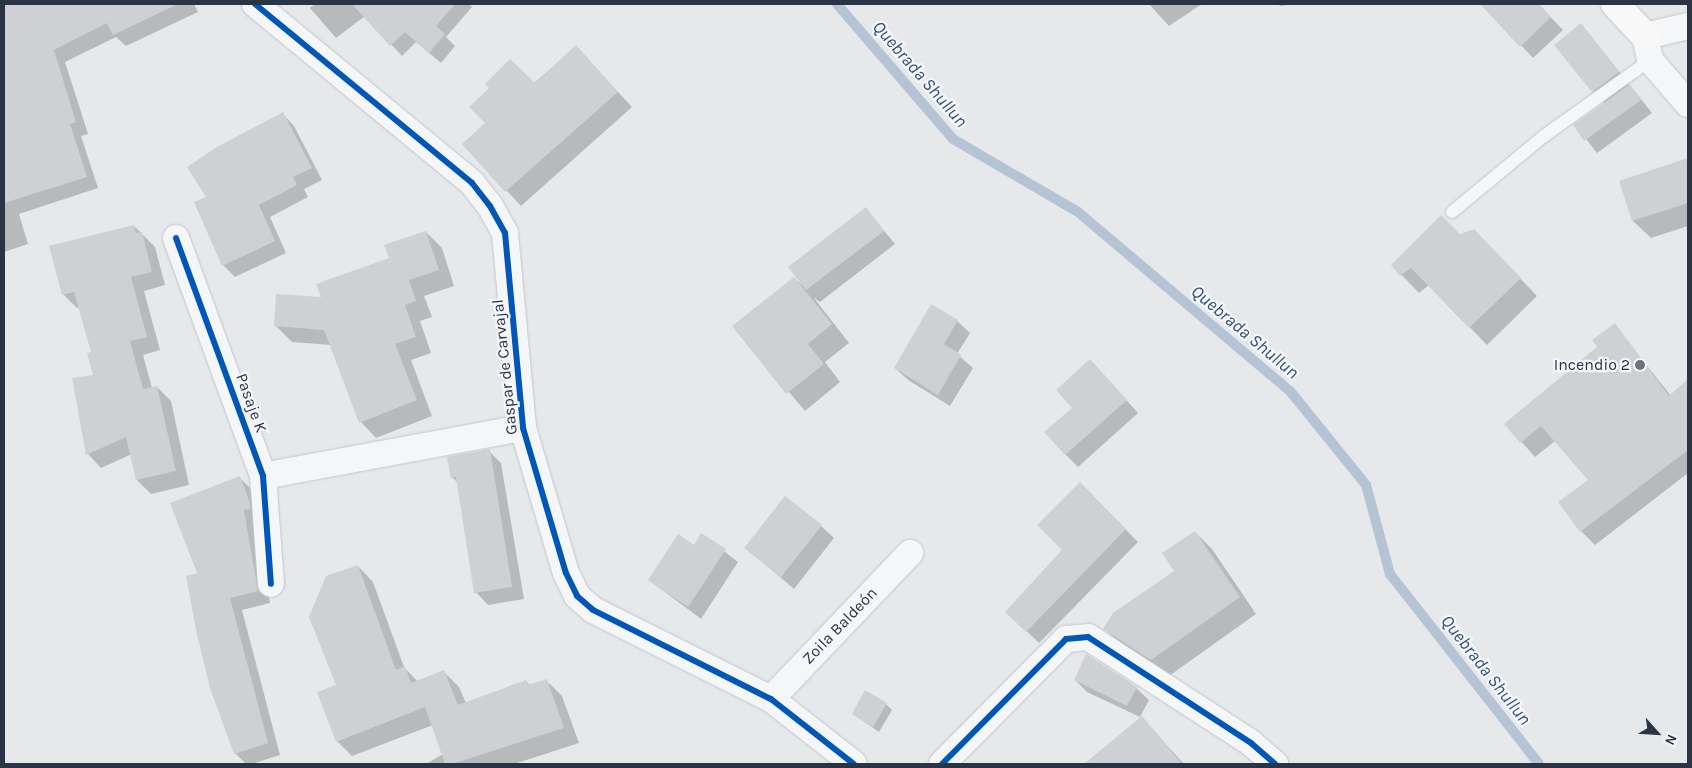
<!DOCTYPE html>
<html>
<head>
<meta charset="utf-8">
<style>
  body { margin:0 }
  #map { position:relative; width:1692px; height:768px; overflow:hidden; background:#e6e8ea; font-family:Karla,sans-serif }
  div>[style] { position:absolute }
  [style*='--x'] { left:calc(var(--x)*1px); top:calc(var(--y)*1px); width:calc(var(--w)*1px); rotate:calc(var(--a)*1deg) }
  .shadow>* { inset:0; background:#0003 }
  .stream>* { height:10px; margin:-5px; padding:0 5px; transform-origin:5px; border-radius:5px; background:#b4c4d5 }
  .building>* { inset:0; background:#ced0d3 }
  .roads { filter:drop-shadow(0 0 1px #c4c6c8) drop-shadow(0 0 1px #c4c6c8) }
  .lane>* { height:12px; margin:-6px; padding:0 6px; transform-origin:6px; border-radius:6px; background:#f5f6f7 }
  .street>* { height:26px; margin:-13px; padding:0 13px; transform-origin:13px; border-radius:13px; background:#f5f6f7 }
  .secondary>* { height:28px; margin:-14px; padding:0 14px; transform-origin:14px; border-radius:14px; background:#f8f8f8 }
  .cycleway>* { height:6px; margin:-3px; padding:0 3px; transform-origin:3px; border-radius:3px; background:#0057b8 }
  .dots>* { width:14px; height:14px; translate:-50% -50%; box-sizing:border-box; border:2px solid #f4f6f9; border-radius:50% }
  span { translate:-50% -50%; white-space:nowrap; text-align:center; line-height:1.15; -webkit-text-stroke:4.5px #f4f6f9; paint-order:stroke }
  .poi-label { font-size:16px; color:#2b3445 }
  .right { translate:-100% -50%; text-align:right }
  .street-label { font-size:16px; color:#2b3445 }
  .water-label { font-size:18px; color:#34527a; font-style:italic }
  .frame { position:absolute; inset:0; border:5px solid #2b3445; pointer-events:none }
  .north { position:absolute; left:1632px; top:708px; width:50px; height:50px; -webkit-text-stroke:4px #f4f6f9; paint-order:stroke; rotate:116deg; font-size:14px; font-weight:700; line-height:20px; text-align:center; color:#2b3445 }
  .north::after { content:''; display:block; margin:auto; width:18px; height:22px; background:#2b3445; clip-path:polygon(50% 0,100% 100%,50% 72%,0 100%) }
</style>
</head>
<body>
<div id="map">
  <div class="shadow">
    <i style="clip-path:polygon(4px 4px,194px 4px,198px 12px,126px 46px,116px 37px,65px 62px,88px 134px,81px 136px,98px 188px,19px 214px,28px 244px,4px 252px)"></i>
    <i style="clip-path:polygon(315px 4px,469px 4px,472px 7px,446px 37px,455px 46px,441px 63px,416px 42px,402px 56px,365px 16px,336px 38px,310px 8px)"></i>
    <i style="clip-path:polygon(1149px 4px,1202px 4px,1169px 26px)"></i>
    <i style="clip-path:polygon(1278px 4px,1294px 4px,1280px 6px)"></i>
    <i style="clip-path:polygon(1487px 4px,1538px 4px,1563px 30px,1533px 58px,1484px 6px)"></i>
    <i style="clip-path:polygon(1581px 24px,1652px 113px,1597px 153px,1575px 125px,1605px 104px,1593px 91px)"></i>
    <i style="clip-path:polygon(576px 47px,632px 107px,521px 206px,463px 144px)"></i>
    <i style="clip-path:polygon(283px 114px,294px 126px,322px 180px,304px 189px,308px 197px,270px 217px,286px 253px,235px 277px,223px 265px,208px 197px)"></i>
    <i style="clip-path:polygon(1688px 160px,1688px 226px,1651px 238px,1633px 221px,1621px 182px)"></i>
    <i style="clip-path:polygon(866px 209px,895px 244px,820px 302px,814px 298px,849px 343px,825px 362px,840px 382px,805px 411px,734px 327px,794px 278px,806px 288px)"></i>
    <i style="clip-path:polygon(1441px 216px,1460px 235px,1492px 249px,1537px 296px,1487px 345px,1429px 285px,1419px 293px,1392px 265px)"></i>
    <i style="clip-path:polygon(134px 226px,155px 247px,165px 285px,144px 291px,160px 350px,143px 355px,152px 388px,157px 387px,171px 401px,189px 485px,151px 494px,137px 480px,132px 454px,101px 468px,88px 454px,73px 379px,95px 376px,93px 353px,80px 307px,77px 308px,63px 294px)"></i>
    <i style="clip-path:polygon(426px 232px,442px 248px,454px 286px,424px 296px,432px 317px,420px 321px,431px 353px,411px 360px,432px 416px,376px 438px,361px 422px,331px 345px,292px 342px,276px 326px,390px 259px)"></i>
    <i style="clip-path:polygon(957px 321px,970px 333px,957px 354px,973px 368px,950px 406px,908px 380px,895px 368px)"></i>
    <i style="clip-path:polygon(1615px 325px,1671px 396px,1688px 380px,1688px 473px,1595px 545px,1581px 531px,1589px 480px,1555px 441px,1535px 457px,1506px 424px,1599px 347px)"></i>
    <i style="clip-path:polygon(1102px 373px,1138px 413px,1078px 467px,1065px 454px,1074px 408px)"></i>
    <i style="clip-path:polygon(489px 451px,501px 463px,524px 599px,488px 605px,476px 592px,459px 484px,452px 477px)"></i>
    <i style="clip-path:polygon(240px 478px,252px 490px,270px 603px,242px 610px,280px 755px,252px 764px,246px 764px,235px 753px,199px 574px)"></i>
    <i style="clip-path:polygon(1080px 484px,1138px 542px,1039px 643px,1019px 624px,1064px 550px)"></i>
    <i style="clip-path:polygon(821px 526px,834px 538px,794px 589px,746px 548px)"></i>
    <i style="clip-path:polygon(1195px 532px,1212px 549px,1256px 614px,1169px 676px,1122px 646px,1105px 629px,1176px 571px)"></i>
    <i style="clip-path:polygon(702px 534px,738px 562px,701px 619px,649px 580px,694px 547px)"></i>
    <i style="clip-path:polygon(358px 566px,373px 582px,404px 667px,418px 682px,444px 672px,459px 687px,466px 703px,526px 681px,530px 686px,546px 680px,562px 696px,579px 743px,514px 764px,426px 764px,443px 754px,433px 725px,352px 756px,337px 741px,337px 685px)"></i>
    <i style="clip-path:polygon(1075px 680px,1136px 688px,1149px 700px,1140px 717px,1087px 692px)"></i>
    <i style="clip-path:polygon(886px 704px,892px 710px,879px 732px,853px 714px)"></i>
    <i style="clip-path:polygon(1142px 718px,1184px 764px,1086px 764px)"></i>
  </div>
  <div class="stream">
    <i style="--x:837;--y:4;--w:178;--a:49.3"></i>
    <i style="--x:953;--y:139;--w:145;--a:30.3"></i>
    <i style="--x:1078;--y:212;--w:277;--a:40.2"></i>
    <i style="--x:1290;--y:391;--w:121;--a:51"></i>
    <i style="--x:1366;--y:485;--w:92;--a:74.9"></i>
    <i style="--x:1390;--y:574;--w:241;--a:51.9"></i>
  </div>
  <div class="building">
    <i style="clip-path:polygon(4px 4px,178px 4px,113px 35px,107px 23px,54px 50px,76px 122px,70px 124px,87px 177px,4px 203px)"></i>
    <i style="clip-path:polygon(352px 4px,455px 4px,436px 26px,445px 34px,429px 53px,405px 32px,390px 46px)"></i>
    <i style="clip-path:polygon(1480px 4px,1539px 4px,1551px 17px,1520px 47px)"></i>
    <i style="clip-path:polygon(1581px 23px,1619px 72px,1592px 92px,1554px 45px)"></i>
    <i style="clip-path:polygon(576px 45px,618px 92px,505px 192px,462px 144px,485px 123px,469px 107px,489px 88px,485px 84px,510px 59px,535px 83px)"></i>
    <i style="clip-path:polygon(1629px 85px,1641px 100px,1584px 141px,1573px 125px)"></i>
    <i style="clip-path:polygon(283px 112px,312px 168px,293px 177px,297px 185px,259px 205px,275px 241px,222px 266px,194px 202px,206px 197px,187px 167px,217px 147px)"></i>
    <i style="clip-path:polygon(1688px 158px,1688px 203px,1632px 221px,1619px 181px)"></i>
    <i style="clip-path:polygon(866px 207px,884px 231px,806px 290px,788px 267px)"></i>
    <i style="clip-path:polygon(1441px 215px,1459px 233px,1455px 236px,1474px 229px,1521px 278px,1469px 328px,1411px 268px,1400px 276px,1391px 265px)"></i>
    <i style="clip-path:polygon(134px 225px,136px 233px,142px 232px,152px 272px,131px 277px,147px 337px,130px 341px,143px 389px,157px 386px,176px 471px,136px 480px,126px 437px,86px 455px,72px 378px,93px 375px,87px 353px,91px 352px,74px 292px,62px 295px,49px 246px)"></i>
    <i style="clip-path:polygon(426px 231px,439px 270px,409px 280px,416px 301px,405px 305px,416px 337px,395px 344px,417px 400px,359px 423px,324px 330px,274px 326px,276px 294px,321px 297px,316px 284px,389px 258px,384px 245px)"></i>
    <i style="clip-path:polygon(794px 277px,832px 324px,808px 344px,824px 364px,786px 394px,732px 326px)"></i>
    <i style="clip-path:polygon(931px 304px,958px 320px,944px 344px,961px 355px,938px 395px,894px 368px)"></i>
    <i style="clip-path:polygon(1615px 323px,1669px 396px,1688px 379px,1688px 450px,1580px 532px,1558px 502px,1588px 480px,1541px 426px,1520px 443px,1504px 424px,1597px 347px,1592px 340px)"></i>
    <i style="clip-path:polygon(1090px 359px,1127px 400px,1065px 455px,1044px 432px,1072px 408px,1056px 390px)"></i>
    <i style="clip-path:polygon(490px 449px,512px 587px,474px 593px,456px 477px,451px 478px,447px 457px)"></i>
    <i style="clip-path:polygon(240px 476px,250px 503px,250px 509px,244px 510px,258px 591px,230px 598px,268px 743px,234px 754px,210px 688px,197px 634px,186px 576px,197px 573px,170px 503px)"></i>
    <i style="clip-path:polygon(1080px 482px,1126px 529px,1026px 632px,1005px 612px,1062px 550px,1037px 525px)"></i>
    <i style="clip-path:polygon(785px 496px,822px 525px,781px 577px,744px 548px)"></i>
    <i style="clip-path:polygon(1195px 531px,1240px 597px,1151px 660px,1103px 629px,1113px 613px,1174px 571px,1162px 553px)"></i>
    <i style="clip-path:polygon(701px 533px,726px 549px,688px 607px,648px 580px,678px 534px,694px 545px)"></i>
    <i style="clip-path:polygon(358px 565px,396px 670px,405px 666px,411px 683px,444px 670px,458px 705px,526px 680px,528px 685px,547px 679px,564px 728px,452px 764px,445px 764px,425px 707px,336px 742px,317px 692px,336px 685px,309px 617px,326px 576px)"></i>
    <i style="clip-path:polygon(1086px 654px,1137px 687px,1127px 706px,1074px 680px)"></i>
    <i style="clip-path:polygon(865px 690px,887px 703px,873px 727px,852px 714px)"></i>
    <i style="clip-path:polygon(1142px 716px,1182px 764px,1084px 764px)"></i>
  </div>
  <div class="roads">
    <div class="lane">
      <i style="--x:1452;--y:212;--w:119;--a:-39.6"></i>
      <i style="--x:1544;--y:136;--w:130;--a:-35.6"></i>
    </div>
    <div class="street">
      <i style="--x:255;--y:4;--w:281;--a:39.5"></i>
      <i style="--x:472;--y:183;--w:29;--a:52"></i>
      <i style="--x:490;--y:206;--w:31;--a:61"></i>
      <i style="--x:505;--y:233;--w:196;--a:84.7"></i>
      <i style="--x:523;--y:428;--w:151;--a:73.5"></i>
      <i style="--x:566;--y:573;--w:25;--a:64"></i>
      <i style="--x:577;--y:596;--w:21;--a:41"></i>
      <i style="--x:593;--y:610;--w:199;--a:26.6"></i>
      <i style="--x:771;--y:699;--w:105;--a:38.1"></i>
      <i style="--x:1688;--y:26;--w:44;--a:166.9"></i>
      <i style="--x:1645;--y:36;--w:25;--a:78"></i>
      <i style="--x:1650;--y:60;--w:58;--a:49.2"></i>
      <i style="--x:176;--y:238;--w:253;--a:69.9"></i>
      <i style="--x:263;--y:476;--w:108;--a:85.8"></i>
      <i style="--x:263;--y:476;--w:264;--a:-10.5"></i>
      <i style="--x:771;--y:699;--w:202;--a:-46.4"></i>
      <i style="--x:942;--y:764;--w:176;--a:-45.2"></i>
      <i style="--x:1066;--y:639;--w:22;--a:-5"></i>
      <i style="--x:1088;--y:637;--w:194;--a:33"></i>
      <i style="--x:1251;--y:743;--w:32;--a:41"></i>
    </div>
    <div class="secondary">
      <i style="--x:1615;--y:4;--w:44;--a:46.8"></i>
    </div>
  </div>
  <div class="cycleway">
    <i style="--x:255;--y:4;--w:281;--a:39.5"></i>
    <i style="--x:472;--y:183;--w:29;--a:52"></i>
    <i style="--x:490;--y:206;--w:31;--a:61"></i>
    <i style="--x:505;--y:233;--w:196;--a:84.7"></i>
    <i style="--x:523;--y:428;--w:151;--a:73.5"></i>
    <i style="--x:566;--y:573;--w:25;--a:64"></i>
    <i style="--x:577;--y:596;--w:21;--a:41"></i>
    <i style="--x:593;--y:610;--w:199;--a:26.6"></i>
    <i style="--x:771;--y:699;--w:105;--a:38.1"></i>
    <i style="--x:176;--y:238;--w:253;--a:69.9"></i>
    <i style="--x:263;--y:476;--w:108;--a:85.8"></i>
    <i style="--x:942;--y:764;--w:176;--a:-45.2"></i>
    <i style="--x:1066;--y:639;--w:22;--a:-5"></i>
    <i style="--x:1088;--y:637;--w:194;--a:33"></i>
    <i style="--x:1251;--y:743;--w:32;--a:41"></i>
  </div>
  <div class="dots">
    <i style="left:1640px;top:365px;background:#6c737f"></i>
  </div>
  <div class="poi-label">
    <span class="right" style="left:1630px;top:365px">Incendio 2</span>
  </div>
  <div class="street-label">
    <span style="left:505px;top:367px;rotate:-96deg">Gaspar de Carvajal</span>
    <span style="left:251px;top:403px;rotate:70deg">Pasaje K</span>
    <span style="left:840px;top:626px;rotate:-46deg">Zoila Baldeón</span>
  </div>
  <div class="water-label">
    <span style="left:920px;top:74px;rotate:49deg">Quebrada Shullun</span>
    <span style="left:1245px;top:332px;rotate:40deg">Quebrada Shullun</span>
    <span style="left:1486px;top:670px;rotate:52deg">Quebrada Shullun</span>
  </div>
  <div class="frame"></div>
  <div class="north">N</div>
</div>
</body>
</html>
